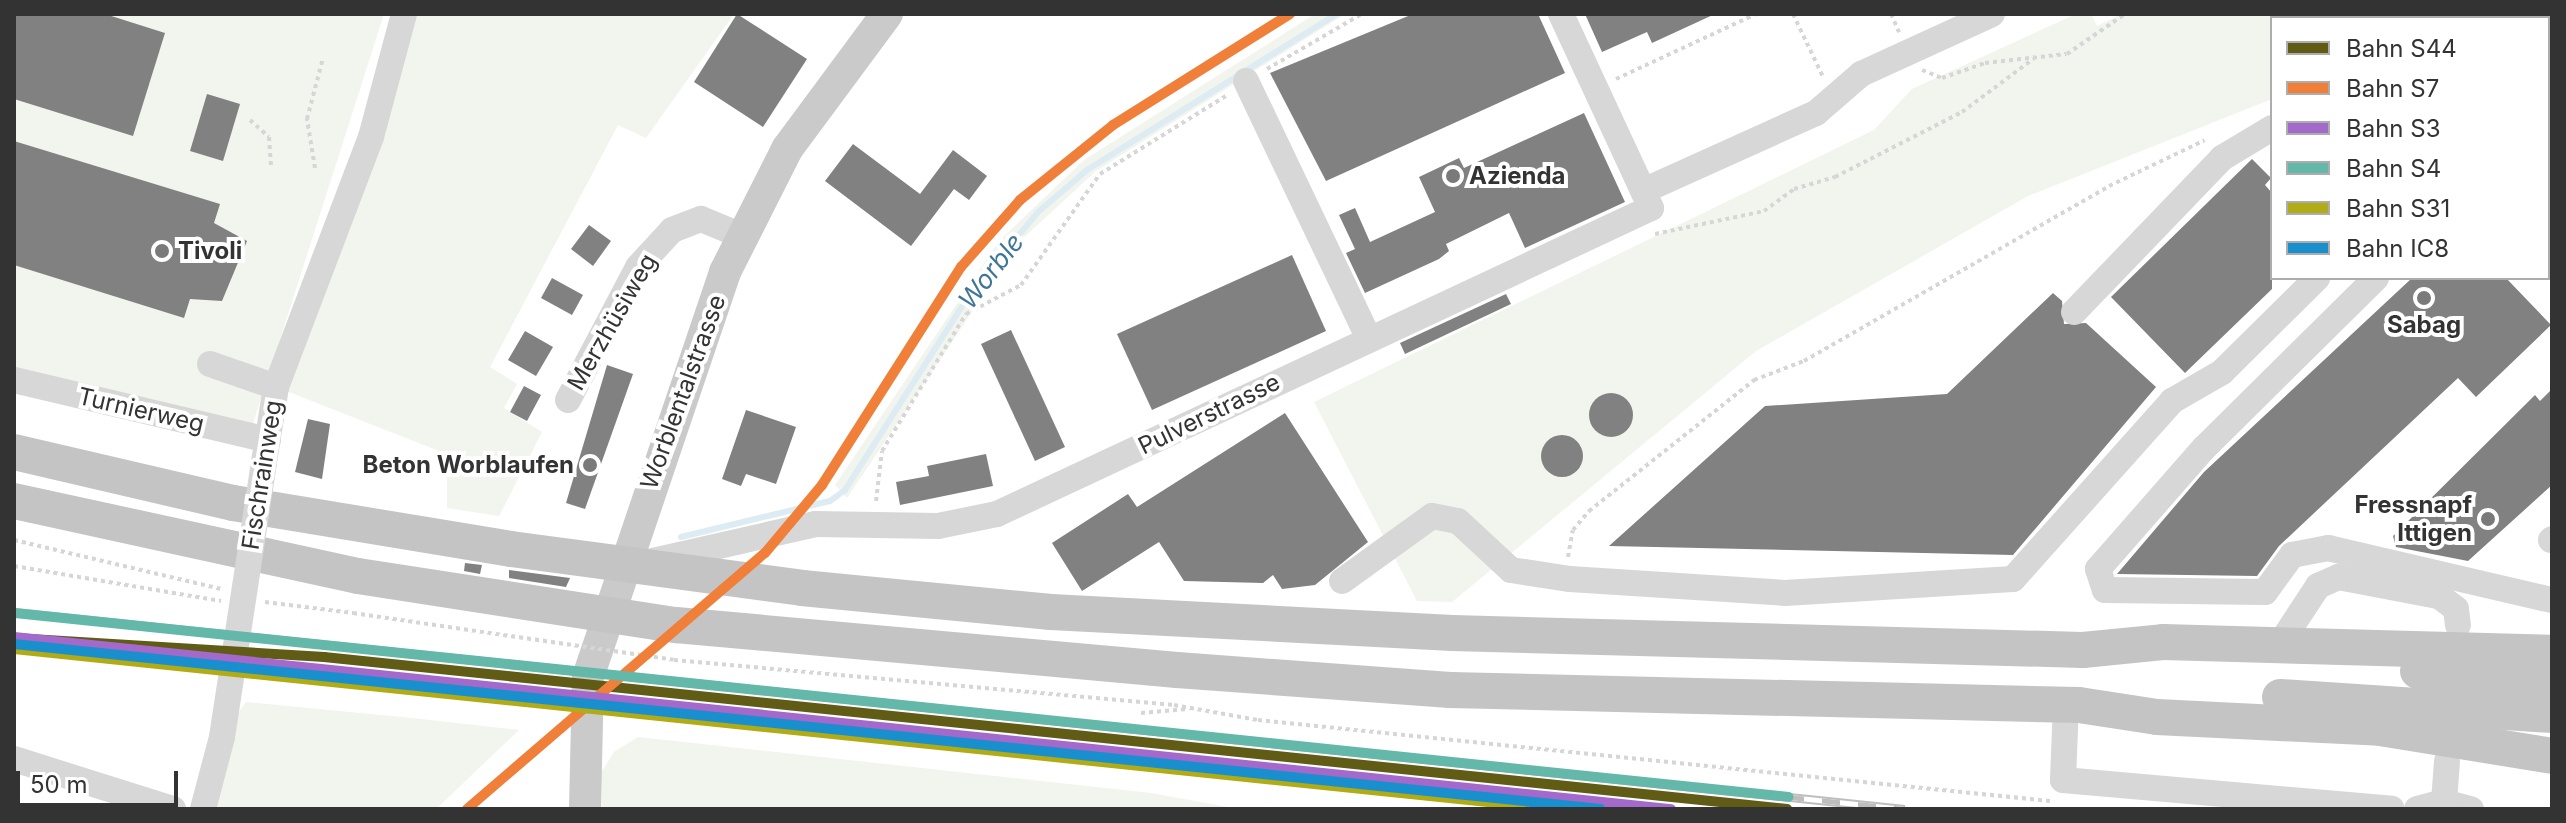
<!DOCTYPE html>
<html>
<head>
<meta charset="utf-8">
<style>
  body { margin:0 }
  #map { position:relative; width:2566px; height:823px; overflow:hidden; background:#fff; font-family:Inter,sans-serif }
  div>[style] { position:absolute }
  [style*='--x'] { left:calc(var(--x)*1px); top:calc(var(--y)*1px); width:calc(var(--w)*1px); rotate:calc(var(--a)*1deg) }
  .green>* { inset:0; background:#f1f5ed }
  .stream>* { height:6px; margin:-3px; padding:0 3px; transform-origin:3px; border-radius:3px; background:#ddebf3 }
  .building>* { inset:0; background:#818181 }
  .round { border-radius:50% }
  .path>* { height:4px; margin-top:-2px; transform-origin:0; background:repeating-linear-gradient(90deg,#d6d6d6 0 4px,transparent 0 8px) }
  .minor>* { height:26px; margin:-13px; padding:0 13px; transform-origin:13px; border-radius:13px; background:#d7d7d7 }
  .major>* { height:32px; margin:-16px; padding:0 16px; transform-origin:16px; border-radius:16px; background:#cacaca }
  .highway>* { height:36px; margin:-18px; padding:0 18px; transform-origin:18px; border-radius:18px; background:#c4c4c4 }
  .rail>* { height:9px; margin-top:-4.5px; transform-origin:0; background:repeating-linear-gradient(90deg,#fff 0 18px,#bebebe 0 36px); box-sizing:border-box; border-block:2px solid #bebebe }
  .path-bridge>* { height:4px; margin-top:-2px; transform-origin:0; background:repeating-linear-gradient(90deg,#d6d6d6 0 4px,transparent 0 8px) }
  .minor-bridge>* { height:26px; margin:-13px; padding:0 13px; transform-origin:13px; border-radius:13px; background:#d7d7d7 }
  .highway-bridge>* { height:36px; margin:-18px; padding:0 18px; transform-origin:18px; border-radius:18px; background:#c4c4c4 }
  .rail-1>* { height:10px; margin:-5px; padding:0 5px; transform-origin:5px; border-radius:5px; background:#605b15 }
  .rail-2>* { height:10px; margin:-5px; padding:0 5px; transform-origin:5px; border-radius:5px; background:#f07f3a }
  .rail-3>* { height:10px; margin:-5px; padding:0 5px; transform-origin:5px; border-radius:5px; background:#a369cb }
  .rail-4>* { height:10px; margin:-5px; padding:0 5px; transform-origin:5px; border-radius:5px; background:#63b8a9 }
  .rail-5>* { height:10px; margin:-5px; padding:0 5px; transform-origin:5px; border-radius:5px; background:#b1ab16 }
  .rail-6>* { height:10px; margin:-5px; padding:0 5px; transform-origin:5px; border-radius:5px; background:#1a8fce }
  .dots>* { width:22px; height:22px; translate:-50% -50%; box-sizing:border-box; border:4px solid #fff; border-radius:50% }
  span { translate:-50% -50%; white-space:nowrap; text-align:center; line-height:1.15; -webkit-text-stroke:8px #fff; paint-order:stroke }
  .poi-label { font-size:24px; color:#333; font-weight:700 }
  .left { translate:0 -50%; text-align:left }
  .right { translate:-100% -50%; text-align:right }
  .street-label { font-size:24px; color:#333 }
  .water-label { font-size:26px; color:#3f7597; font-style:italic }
  .frame { position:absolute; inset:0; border:16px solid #333; pointer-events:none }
  .legend { position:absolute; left:2270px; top:16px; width:280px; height:264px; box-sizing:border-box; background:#fff; border:2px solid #adadad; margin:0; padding:10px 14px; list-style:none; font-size:24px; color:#333 }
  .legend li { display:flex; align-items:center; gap:16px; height:40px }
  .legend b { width:40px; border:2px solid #adadad }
  .scale { position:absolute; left:16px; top:771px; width:162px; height:36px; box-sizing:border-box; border:4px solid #333; border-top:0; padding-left:10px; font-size:24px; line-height:28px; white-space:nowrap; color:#333; -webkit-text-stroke:6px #fff; paint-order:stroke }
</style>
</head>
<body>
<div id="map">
  <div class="green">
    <i style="clip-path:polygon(14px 14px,384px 14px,249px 436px,14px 380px)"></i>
    <i style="clip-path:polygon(404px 14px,734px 14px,646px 138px,618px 125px,490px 367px,517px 384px,504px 408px,542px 432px,499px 516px,447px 508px,447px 454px,276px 387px)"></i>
    <i style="clip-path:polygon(1315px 14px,1345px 14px,1096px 171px,1019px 242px,847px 498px,835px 485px,999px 241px,1084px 160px)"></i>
    <i style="clip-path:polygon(2076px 14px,2091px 14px,2097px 26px,2122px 14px,2390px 14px,2272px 18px,2272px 99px,2028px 196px,1756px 351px,1452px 602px,1417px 601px,1314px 402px,1874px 130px,1912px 89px)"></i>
    <i style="clip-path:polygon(246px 702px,412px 718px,519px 730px,436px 809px,204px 809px,222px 737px)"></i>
    <i style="clip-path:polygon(638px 737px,1151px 793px,1239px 809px,602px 809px,601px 773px,614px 752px)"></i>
  </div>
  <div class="stream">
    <i style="--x:681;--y:537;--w:153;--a:-13.6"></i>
    <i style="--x:830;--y:501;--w:19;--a:-36"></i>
    <i style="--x:845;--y:490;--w:232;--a:-57.5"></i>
    <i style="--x:970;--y:294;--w:107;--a:-50.3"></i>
    <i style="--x:1038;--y:212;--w:65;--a:-40.6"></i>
    <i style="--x:1087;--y:170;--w:295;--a:-32"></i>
  </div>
  <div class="building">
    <i style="clip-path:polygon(14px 14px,105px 14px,165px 33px,133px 136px,14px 99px)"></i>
    <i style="clip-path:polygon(737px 14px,807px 59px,763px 127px,694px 82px)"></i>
    <i style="clip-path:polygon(1413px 14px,1538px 14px,1565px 73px,1326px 181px,1270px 73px)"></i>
    <i style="clip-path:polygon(1585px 14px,1715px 14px,1652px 43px,1647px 32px,1602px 52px)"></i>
    <i style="clip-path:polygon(207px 94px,240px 104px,223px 161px,190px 151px)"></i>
    <i style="clip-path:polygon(1584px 113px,1625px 202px,1525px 248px,1509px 213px,1446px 244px,1449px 251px,1439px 259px,1365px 293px,1346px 253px,1355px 249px,1339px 215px,1355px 208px,1370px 242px,1435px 212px,1419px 177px,1459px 158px,1464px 168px)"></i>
    <i style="clip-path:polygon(14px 141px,220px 204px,214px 223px,247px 241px,222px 301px,190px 299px,184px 318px,14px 265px)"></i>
    <i style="clip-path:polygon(853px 144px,920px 194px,953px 150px,987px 176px,969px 200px,954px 189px,911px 246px,825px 181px)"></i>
    <i style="clip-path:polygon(2252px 159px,2271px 178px,2265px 185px,2272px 193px,2272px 289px,2185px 373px,2111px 297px)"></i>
    <i style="clip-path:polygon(589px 225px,611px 241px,593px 266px,571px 249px)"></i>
    <i style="clip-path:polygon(1292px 255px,1326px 331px,1152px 410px,1117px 334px)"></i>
    <i style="clip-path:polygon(552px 278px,583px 295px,572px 315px,541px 298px)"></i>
    <i style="clip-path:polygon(2412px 278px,2506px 278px,2551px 325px,2476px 397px,2458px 378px,2279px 546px,2257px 576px,2117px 574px,2204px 472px)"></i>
    <i style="clip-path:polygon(2053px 293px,2062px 301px,2064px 324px,2086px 323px,2156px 387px,2013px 555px,1609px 546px,1765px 406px,1947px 394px)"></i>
    <i style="clip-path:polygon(1506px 294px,1511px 304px,1405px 354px,1400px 343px)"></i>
    <i style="clip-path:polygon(1011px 330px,1065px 447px,1035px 461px,981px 344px)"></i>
    <i style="clip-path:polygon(525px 331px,553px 347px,536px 376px,508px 360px)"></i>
    <i style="clip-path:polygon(607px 365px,633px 374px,585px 509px,566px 503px)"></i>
    <i style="clip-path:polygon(524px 386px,541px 395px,527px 421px,510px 412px)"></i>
    <i style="clip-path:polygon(2552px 389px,2552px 485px,2468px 561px,2396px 547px,2393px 536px,2535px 395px,2540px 401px)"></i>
    <i class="round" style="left:1589px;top:393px;width:44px;height:44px"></i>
    <i style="clip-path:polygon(746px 410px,796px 427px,776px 484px,746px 474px,741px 486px,722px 479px)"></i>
    <i style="clip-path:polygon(1285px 413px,1368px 542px,1315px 585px,1282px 589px,1273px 575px,1263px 583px,1184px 581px,1159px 542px,1082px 591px,1052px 543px,1128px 494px,1137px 507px)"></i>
    <i style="clip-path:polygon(308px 419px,330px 424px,322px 479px,295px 472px)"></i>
    <i class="round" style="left:1541px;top:435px;width:42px;height:42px"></i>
    <i style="clip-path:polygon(986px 454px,993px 486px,900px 505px,896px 482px,929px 476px,927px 466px)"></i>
    <i style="clip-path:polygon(465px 563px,482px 565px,480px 574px,464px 571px)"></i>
    <i style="clip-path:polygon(509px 570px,570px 578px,566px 587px,509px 578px)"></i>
  </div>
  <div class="path">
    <i style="--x:1793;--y:14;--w:70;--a:64.5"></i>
    <i style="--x:1891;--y:14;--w:20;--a:66"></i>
    <i style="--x:1267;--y:69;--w:110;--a:-30.1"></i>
    <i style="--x:1922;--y:70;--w:22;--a:22"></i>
    <i style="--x:1942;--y:78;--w:46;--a:-19.2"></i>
    <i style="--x:1985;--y:63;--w:82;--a:-6.3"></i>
    <i style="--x:2067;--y:54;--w:70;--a:-34.6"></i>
    <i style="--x:1616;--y:79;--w:154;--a:-24.9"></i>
    <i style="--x:250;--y:120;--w:25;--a:42"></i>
    <i style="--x:269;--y:137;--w:31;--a:86"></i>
    <i style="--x:315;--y:168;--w:50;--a:-99.3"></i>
    <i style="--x:307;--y:119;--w:63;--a:-75.3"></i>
    <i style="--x:1655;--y:234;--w:111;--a:-11.9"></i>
    <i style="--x:1764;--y:211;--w:37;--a:-36"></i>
    <i style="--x:1794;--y:189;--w:43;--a:-16.3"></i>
    <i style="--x:1835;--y:177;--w:143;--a:-27.1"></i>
    <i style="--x:1962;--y:112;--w:89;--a:-36.7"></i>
    <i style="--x:876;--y:501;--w:50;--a:-83.2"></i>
    <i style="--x:882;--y:451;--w:161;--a:-58.5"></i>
    <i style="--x:966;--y:314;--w:62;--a:-27.8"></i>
    <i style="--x:1021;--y:285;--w:136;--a:-54.6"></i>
    <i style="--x:1100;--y:174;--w:148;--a:-31.8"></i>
    <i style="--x:14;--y:540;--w:214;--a:13.3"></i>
    <i style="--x:1568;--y:557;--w:27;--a:-80"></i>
    <i style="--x:1573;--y:530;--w:25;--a:-50"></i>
    <i style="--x:1589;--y:511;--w:211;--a:-38.4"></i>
    <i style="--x:1754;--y:380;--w:53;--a:-20.8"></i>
    <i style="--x:1804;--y:361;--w:352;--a:-29.8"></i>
    <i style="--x:2109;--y:186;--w:106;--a:-25.6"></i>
    <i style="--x:14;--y:566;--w:210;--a:9.6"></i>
    <i style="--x:265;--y:602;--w:89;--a:7.1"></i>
    <i style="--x:1174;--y:705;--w:85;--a:10.1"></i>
    <i style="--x:1258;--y:720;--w:796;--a:5.84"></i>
    <i style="--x:1141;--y:713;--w:46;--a:-5"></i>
  </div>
  <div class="minor">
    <i style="--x:2548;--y:69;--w:6;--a:-45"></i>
    <i style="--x:1246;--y:81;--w:284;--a:64.5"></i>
    <i style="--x:1643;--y:191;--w:190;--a:-24.3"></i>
    <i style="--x:1816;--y:113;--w:60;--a:-40.9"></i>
    <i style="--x:1861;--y:74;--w:144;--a:-24.6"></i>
    <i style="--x:2376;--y:278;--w:242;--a:135.3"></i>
    <i style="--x:2204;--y:448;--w:161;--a:131.2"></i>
    <i style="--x:2098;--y:569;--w:22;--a:72"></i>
    <i style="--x:2105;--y:590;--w:160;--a:0.7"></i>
    <i style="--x:2265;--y:592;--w:46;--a:-53.9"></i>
    <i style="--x:2292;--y:555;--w:37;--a:-11"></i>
    <i style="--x:2328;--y:548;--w:230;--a:13.1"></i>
    <i style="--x:2074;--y:312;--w:214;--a:-46.1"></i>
    <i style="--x:2222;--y:158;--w:58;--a:-31"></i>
    <i style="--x:210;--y:364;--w:70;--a:19.2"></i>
    <i style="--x:14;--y:380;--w:261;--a:13.3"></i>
    <i style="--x:568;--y:400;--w:150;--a:-62.2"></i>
    <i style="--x:638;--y:267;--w:50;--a:-47.4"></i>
    <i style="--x:672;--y:230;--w:31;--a:-21"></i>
    <i style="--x:701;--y:219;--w:42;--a:22.3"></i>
    <i style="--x:264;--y:462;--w:76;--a:-80.9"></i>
    <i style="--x:276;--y:387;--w:267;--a:-69.2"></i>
    <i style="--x:371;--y:137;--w:127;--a:-75"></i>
    <i style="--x:2551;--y:540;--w:1;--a:-45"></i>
    <i style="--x:644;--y:563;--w:175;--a:-12.8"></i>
    <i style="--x:815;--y:524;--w:123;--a:0.9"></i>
    <i style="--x:938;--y:526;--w:60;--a:-11.5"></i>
    <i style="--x:997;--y:514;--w:722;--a:-25.07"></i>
    <i style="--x:1651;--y:208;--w:214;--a:-114.9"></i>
    <i style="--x:1342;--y:581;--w:111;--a:-35.8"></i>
    <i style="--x:1432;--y:516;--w:26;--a:11"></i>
    <i style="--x:1458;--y:521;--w:72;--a:42.8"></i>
    <i style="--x:1511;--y:570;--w:60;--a:8.7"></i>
    <i style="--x:1570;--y:579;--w:215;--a:3.7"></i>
    <i style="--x:1785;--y:593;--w:228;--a:-3.5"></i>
    <i style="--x:2013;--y:579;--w:239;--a:-48.2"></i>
    <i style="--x:2172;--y:401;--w:58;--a:-30.1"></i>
    <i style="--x:2222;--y:372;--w:134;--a:-44.7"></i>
    <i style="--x:2280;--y:644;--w:69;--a:-56.8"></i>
    <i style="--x:2318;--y:586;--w:22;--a:-24"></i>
    <i style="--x:2338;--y:577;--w:103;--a:10.7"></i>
    <i style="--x:2439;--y:596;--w:21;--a:37"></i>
    <i style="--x:2456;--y:609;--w:16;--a:83"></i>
    <i style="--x:2066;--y:704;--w:76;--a:92.3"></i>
    <i style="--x:2063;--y:780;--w:330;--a:5"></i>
    <i style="--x:14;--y:759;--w:167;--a:17.5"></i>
    <i style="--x:2444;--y:802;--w:28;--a:15"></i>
    <i style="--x:203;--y:809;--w:74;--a:-75.2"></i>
    <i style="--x:2417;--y:809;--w:28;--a:-15"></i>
    <i style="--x:2444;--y:802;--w:41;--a:-85.8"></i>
  </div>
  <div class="major">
    <i style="--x:585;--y:809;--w:132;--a:-88.7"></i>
    <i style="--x:588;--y:677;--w:428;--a:-71.3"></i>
    <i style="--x:725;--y:272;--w:138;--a:-63.2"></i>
    <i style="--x:787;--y:149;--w:168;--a:-53.5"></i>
  </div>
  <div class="highway">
    <i style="--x:14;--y:452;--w:225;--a:13.1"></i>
    <i style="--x:233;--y:503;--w:282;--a:9.4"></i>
    <i style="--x:14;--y:501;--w:352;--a:12.3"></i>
    <i style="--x:802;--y:588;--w:250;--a:5.5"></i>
    <i style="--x:1051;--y:612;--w:402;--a:3"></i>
    <i style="--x:1452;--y:633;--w:631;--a:1.54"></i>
    <i style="--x:2083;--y:650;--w:80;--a:-5.7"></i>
    <i style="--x:2163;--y:642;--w:389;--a:1.6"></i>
    <i style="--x:1177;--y:670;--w:274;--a:4.2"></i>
    <i style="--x:1450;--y:690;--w:629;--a:1.37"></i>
    <i style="--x:2079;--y:705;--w:79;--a:8.7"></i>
    <i style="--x:2157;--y:717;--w:223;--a:2.8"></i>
    <i style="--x:2380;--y:728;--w:174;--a:9.2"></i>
    <i style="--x:2418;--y:671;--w:135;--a:5.1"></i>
    <i style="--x:2280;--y:697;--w:273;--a:3.8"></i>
  </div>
  <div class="rail">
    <i style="--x:14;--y:612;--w:1901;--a:5.95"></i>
    <i style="--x:571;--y:682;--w:37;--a:8"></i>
  </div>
  <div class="path-bridge">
    <i style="--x:353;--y:613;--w:324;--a:8.3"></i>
    <i style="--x:674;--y:660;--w:502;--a:5.14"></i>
  </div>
  <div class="minor-bridge">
    <i style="--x:222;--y:737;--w:278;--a:-81.3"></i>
  </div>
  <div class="highway-bridge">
    <i style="--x:511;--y:549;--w:294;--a:7.6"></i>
    <i style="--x:358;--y:576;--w:322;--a:8.8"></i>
    <i style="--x:676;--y:625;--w:503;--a:5.13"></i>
  </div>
  <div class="rail-1">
    <i style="--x:14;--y:638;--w:311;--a:3.5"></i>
    <i style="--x:324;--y:657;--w:1471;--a:5.93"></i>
  </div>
  <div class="rail-2">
    <i style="--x:467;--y:809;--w:393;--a:-40.7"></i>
    <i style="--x:765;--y:553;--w:89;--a:-50"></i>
    <i style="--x:822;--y:485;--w:259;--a:-57.5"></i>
    <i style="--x:961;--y:267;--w:89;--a:-48.6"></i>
    <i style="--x:1020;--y:200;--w:119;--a:-38.9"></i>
    <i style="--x:1113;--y:125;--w:209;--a:-32.1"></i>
  </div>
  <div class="rail-3">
    <i style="--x:14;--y:637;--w:1666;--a:5.93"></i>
  </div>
  <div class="rail-4">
    <i style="--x:15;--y:613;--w:1783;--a:5.92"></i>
  </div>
  <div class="rail-5">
    <i style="--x:14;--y:649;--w:1548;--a:5.93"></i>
  </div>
  <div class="rail-6">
    <i style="--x:14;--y:644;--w:1595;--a:5.94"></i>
  </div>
  <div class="dots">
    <i style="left:1453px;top:176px;background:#7a7a7a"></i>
    <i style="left:162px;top:251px;background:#7a7a7a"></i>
    <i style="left:2424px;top:298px;background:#7a7a7a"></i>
    <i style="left:590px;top:465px;background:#7a7a7a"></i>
    <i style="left:2488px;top:519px;background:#7a7a7a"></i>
  </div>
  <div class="poi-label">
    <span class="left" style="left:1469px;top:176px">Azienda</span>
    <span class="left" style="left:178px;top:251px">Tivoli</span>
    <span style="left:2424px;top:325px">Sabag</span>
    <span class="right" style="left:574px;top:465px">Beton Worblaufen</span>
    <span class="right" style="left:2472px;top:519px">Fressnapf<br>Ittigen</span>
  </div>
  <div class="street-label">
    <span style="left:612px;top:322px;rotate:-60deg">Merzhüsiweg</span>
    <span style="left:683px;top:392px;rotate:-70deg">Worblentalstrasse</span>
    <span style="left:141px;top:410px;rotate:13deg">Turnierweg</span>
    <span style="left:1209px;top:414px;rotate:-26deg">Pulverstrasse</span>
    <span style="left:262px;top:475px;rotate:-81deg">Fischrainweg</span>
  </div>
  <div class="water-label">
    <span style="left:991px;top:271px;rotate:-52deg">Worble</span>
  </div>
  <div class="frame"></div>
  <ul class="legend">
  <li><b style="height:10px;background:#605b15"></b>Bahn S44</li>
  <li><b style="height:10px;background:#f07f3a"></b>Bahn S7</li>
  <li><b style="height:10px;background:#a369cb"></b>Bahn S3</li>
  <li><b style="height:10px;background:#63b8a9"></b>Bahn S4</li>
  <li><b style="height:10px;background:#b1ab16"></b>Bahn S31</li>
  <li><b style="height:10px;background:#1a8fce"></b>Bahn IC8</li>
  </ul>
  <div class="scale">50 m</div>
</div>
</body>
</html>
